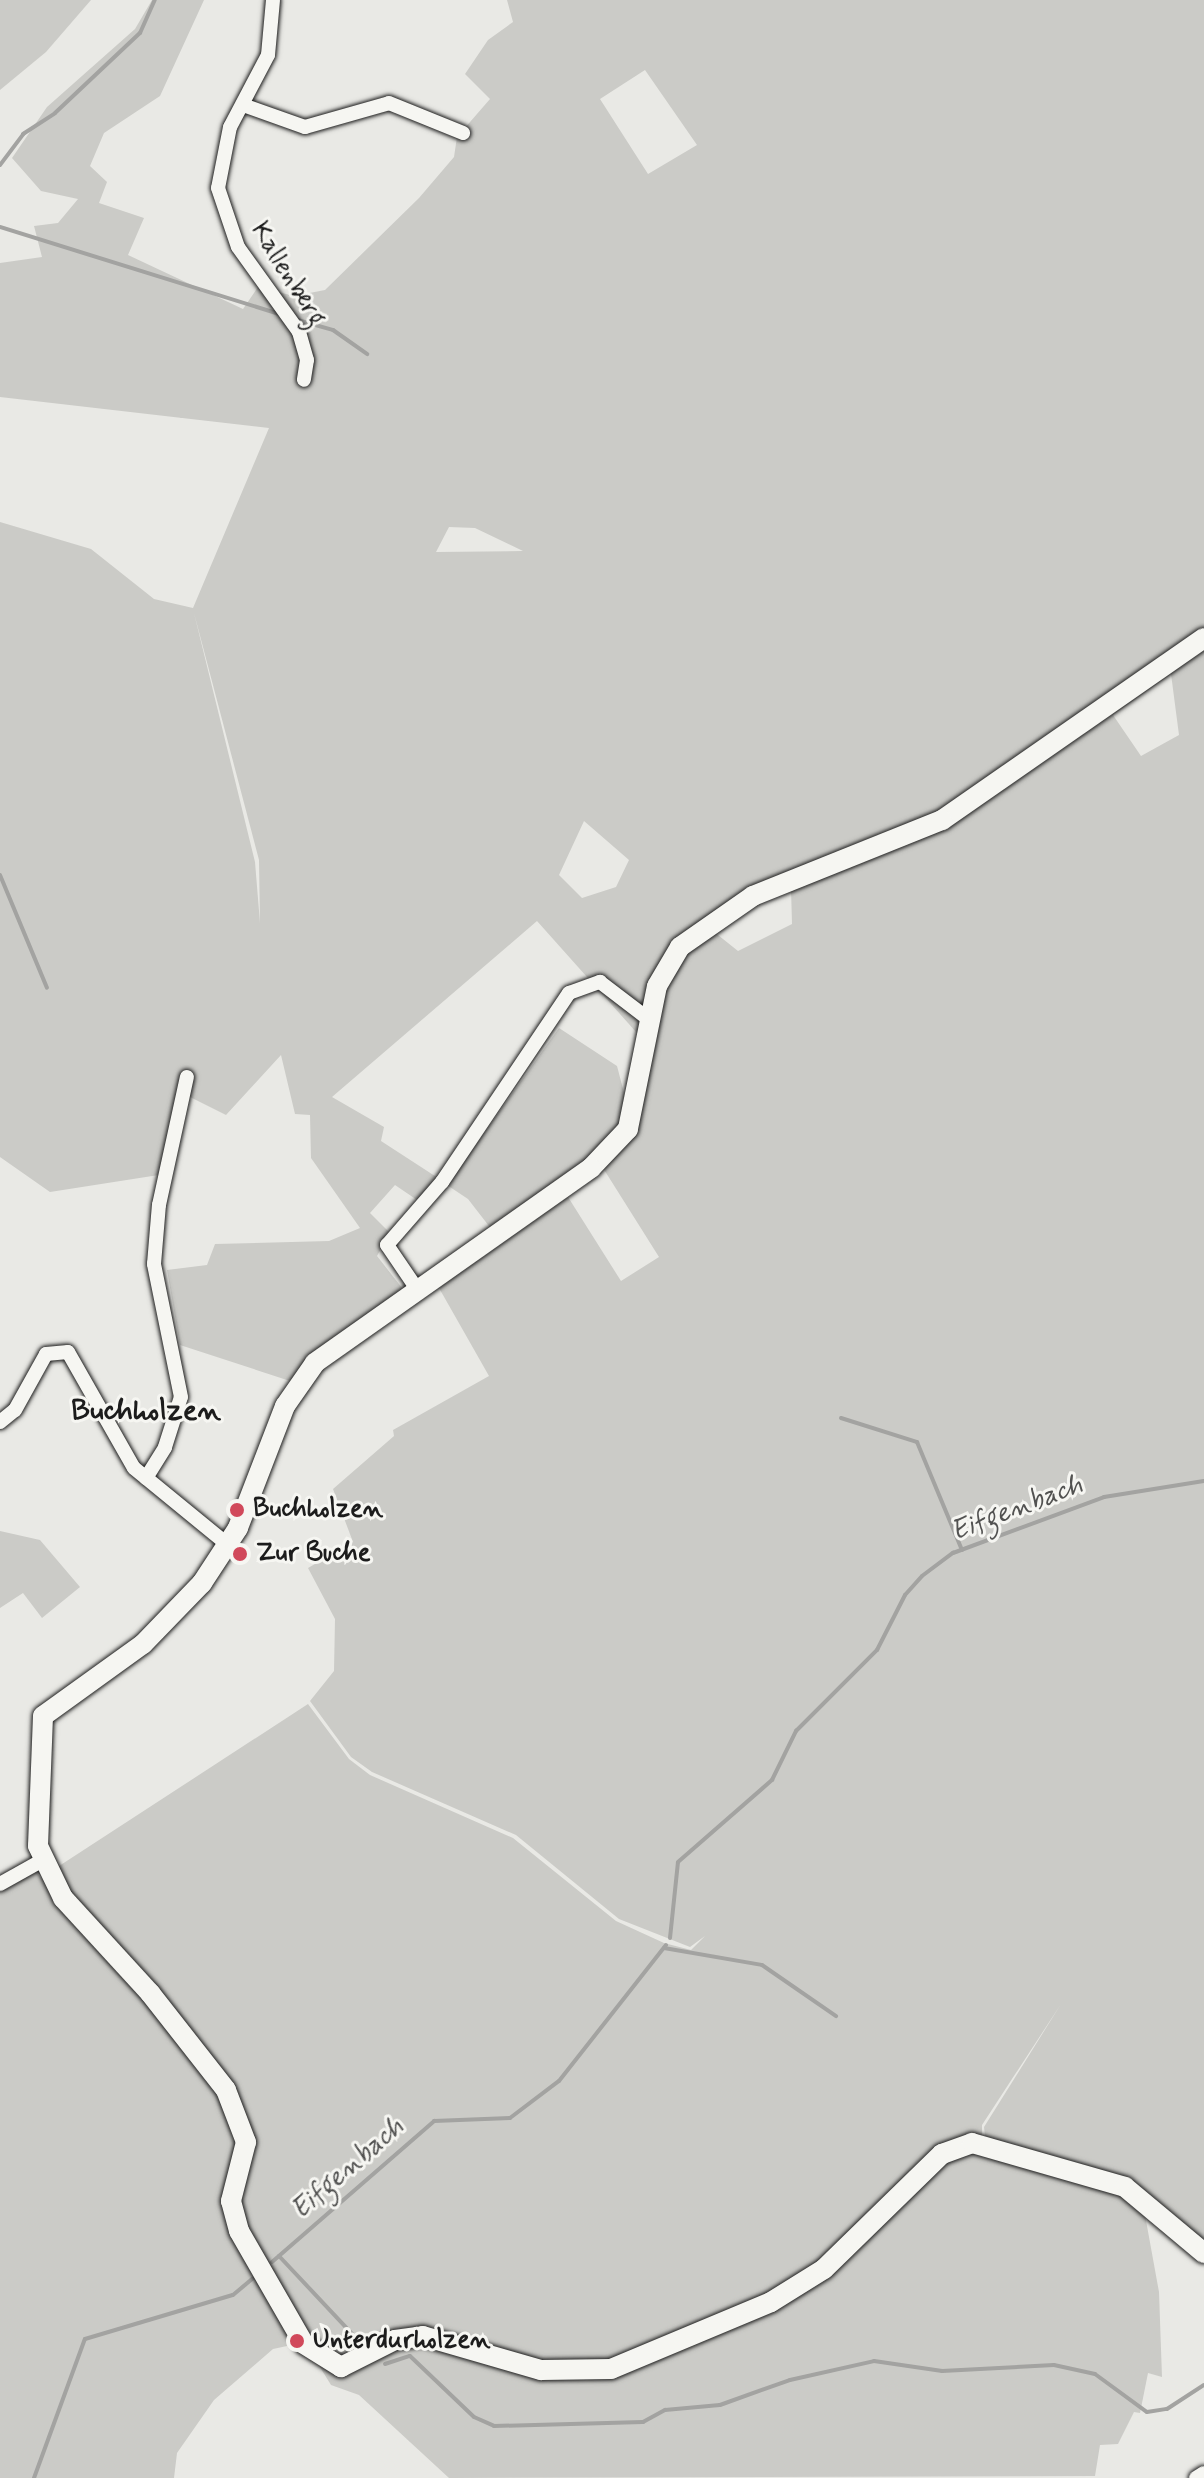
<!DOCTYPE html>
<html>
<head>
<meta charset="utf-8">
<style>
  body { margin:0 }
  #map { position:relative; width:1204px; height:2478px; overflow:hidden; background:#e9e9e5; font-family:Mynerve,sans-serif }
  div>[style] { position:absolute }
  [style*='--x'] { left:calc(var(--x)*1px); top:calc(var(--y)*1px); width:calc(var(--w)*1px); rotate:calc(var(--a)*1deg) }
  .green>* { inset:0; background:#cbcbc7 }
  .stream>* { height:4px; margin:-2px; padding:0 2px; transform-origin:2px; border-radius:2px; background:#a3a3a1 }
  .roads { filter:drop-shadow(0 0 2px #1c1c1c) drop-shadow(0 0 2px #1c1c1c) }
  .street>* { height:14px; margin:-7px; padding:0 7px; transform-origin:7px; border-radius:7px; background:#f6f6f2 }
  .secondary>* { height:20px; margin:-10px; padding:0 10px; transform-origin:10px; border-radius:10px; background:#f6f6f2 }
  .dots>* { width:22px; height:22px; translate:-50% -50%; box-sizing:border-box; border:4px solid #f6f6f2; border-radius:50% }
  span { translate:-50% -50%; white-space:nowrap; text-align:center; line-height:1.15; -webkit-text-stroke:6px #f6f6f2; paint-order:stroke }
  .street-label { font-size:26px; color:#1c1c1c }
  .poi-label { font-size:26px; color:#1c1c1c; font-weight:700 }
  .left { translate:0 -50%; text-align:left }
  .water-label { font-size:28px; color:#525251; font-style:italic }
  .quarter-label { font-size:30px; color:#1c1c1c; font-weight:700 }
</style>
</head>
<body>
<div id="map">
  <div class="green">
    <i style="clip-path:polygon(0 0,91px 0,46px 52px,0 90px)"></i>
    <i style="clip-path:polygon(evenodd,152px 0,204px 0,160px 96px,104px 133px,90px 166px,107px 182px,99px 203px,144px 218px,128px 255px,243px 309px,258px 287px,294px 296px,325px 290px,419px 198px,454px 157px,457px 137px,490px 99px,465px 74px,488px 40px,513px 22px,507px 0,1204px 0,1204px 2248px,1156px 2202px,985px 2136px,984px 2127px,1061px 2004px,982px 2125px,982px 2138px,770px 2298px,610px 2366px,565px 2370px,423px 2334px,352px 2364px,323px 2355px,234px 2213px,243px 2118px,80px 1914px,56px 1868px,308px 1704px,349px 1759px,370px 1775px,513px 1838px,616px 1921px,664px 1943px,691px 1950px,705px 1936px,690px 1947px,619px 1919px,516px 1835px,372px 1772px,351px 1757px,310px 1701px,334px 1671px,335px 1619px,308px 1568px,353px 1542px,333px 1489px,394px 1436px,393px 1430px,489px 1376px,439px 1288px,568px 1197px,621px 1281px,659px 1257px,603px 1168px,631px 1132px,653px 1051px,537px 921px,332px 1097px,384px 1127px,381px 1141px,438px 1178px,420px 1202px,395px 1185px,370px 1213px,390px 1233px,377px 1256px,406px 1293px,328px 1342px,290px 1381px,180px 1345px,167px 1270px,207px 1265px,215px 1244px,329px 1241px,360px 1228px,311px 1158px,310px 1115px,295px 1114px,281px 1055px,226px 1115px,184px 1094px,165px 1174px,50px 1192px,0 1157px,0 522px,91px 549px,154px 599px,193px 608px,269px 428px,0 397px,0 263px,42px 257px,34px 226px,58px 223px,78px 199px,41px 191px,12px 158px,47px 107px,135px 29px,152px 0,645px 70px,697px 145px,648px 174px,600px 99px,645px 70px,152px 0,449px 527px,475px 528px,523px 551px,436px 552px,449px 527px,152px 0,194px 613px,259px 860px,260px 923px,255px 862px,194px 613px,152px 0,1171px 674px,1179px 735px,1141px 756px,1113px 715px,1171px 674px,152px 0,584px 821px,629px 860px,616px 887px,582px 898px,559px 875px,584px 821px,152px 0,791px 888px,792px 924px,738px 951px,713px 931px,745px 905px,791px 888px)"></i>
    <i style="clip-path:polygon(559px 1028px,617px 1066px,628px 1108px,595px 1160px,492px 1230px,468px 1199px,447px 1185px)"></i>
    <i style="clip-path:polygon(0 1531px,40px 1540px,80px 1587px,42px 1618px,23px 1593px,0 1608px)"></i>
    <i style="clip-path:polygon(34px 1870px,191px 2047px,243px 2143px,227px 2201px,301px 2343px,273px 2349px,214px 2400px,177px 2453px,174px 2478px,0 2478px,0 1887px)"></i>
    <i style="clip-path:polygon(987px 2148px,1143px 2204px,1159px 2292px,1162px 2377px,1148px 2373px,1140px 2413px,1134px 2412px,1118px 2444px,1100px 2445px,1095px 2476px,449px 2478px,359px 2395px,331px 2385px,310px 2351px,340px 2369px,409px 2338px,563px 2376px,773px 2305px,938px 2163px)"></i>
  </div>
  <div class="stream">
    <i style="--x:0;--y:165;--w:39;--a:-53"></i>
    <i style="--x:23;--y:134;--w:38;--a:-33"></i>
    <i style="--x:55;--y:113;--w:117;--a:-43.3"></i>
    <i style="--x:140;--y:33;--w:36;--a:-66"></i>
    <i style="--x:0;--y:227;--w:295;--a:17.3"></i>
    <i style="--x:294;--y:319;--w:41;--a:15.8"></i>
    <i style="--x:333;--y:330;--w:42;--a:35.2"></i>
    <i style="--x:0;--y:875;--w:122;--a:67.4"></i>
    <i style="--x:841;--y:1418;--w:80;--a:17.5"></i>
    <i style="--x:917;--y:1442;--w:117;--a:67.4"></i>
    <i style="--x:670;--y:1938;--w:76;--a:-84"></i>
    <i style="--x:678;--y:1862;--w:125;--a:-41.1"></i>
    <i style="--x:772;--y:1780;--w:55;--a:-63.9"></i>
    <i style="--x:796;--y:1731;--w:115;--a:-45"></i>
    <i style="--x:877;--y:1650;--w:62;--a:-63"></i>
    <i style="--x:905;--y:1595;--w:25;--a:-48"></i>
    <i style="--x:922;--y:1576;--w:39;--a:-37"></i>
    <i style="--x:953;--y:1553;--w:161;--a:-20.3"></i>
    <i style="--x:1104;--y:1497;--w:101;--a:-9.1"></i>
    <i style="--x:664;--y:1948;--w:99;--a:9.8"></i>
    <i style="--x:762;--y:1965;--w:90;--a:34.6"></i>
    <i style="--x:279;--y:2256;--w:115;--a:46.8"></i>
    <i style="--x:272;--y:2262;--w:215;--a:-41"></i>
    <i style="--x:434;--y:2121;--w:76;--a:-2.3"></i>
    <i style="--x:510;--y:2118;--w:61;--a:-37.1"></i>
    <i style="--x:559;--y:2081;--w:173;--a:-51.8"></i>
    <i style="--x:385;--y:2364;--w:26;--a:-18"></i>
    <i style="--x:410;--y:2356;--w:88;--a:43.6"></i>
    <i style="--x:474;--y:2417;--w:22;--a:24"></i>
    <i style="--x:494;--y:2426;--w:149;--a:-1.5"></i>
    <i style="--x:643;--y:2422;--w:25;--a:-29"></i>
    <i style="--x:665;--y:2410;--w:55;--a:-5.2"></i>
    <i style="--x:720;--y:2405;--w:74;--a:-19.7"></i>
    <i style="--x:790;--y:2380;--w:86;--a:-12.7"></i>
    <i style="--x:874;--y:2361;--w:69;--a:8.4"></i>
    <i style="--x:942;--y:2371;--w:112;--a:-3.1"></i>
    <i style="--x:1054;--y:2365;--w:42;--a:12.4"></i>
    <i style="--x:1095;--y:2374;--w:64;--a:36.2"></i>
    <i style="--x:1147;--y:2412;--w:20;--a:-9"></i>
    <i style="--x:1167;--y:2409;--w:44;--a:-33"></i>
    <i style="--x:34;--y:2478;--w:148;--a:-69.9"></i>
    <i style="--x:85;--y:2339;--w:154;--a:-16.6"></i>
    <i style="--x:233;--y:2295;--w:26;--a:-40"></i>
  </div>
  <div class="roads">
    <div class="street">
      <i style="--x:273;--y:0;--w:55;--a:95.2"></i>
      <i style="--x:268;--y:55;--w:81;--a:117.8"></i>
      <i style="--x:230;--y:127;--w:62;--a:101.1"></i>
      <i style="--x:218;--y:188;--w:62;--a:71.3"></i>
      <i style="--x:238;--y:247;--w:105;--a:54.3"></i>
      <i style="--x:299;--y:332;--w:29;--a:74"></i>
      <i style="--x:307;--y:360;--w:20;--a:99"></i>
      <i style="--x:243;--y:105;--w:66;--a:19.5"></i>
      <i style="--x:305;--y:127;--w:87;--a:-15.9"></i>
      <i style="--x:389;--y:103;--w:80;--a:22.1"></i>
      <i style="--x:419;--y:1292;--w:57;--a:-124.2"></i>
      <i style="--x:387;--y:1245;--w:84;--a:-48.9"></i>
      <i style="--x:442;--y:1182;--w:228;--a:-56.1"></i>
      <i style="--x:569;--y:993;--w:33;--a:-20"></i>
      <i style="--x:600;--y:982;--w:64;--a:37.4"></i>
      <i style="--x:0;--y:1422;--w:19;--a:-39"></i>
      <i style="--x:15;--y:1410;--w:64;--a:-61"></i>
      <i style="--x:46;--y:1354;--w:22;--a:-5"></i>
      <i style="--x:68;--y:1352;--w:133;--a:60.4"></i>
      <i style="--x:134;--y:1468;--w:120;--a:39.3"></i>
      <i style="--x:146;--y:1478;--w:36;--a:-58"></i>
      <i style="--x:165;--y:1447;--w:52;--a:-72.3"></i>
      <i style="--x:181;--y:1397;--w:136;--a:-101.5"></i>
      <i style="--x:154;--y:1264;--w:59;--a:-85.2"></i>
      <i style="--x:159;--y:1205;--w:131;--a:-77.7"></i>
      <i style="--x:0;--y:1884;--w:47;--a:-29.3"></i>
      <i style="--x:1196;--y:2478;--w:9;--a:-32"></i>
    </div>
    <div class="secondary">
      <i style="--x:1204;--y:638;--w:319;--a:145.2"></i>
      <i style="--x:942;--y:820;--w:204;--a:158.1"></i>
      <i style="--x:753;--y:896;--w:89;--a:145.1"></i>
      <i style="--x:680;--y:947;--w:45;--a:120.5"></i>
      <i style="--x:657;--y:986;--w:146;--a:101.5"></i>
      <i style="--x:628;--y:1129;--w:54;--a:133.5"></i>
      <i style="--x:591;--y:1168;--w:338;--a:144.8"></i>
      <i style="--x:315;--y:1363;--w:52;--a:124.9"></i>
      <i style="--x:285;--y:1406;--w:131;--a:111.1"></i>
      <i style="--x:238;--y:1528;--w:66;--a:123.2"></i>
      <i style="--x:202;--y:1583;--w:85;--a:134"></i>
      <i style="--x:143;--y:1644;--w:123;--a:144.2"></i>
      <i style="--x:43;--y:1716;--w:130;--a:92.2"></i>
      <i style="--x:38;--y:1846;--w:58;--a:64.3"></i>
      <i style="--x:63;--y:1898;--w:129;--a:47.5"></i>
      <i style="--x:150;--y:1993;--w:123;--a:51.9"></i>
      <i style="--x:226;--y:2090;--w:56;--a:69"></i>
      <i style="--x:246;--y:2142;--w:61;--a:104.3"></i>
      <i style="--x:231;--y:2201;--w:31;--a:75"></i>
      <i style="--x:239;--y:2231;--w:130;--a:60.1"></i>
      <i style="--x:304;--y:2344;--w:44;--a:31.9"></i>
      <i style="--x:341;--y:2367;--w:60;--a:-26.6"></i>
      <i style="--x:395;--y:2340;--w:28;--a:-8"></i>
      <i style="--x:423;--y:2336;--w:123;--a:16.1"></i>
      <i style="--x:541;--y:2370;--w:70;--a:-0.8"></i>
      <i style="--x:611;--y:2369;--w:173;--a:-22.7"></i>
      <i style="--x:771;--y:2302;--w:62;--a:-31.9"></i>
      <i style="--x:824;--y:2269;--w:165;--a:-44.3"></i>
      <i style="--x:942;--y:2154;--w:32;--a:-20"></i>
      <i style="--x:972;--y:2143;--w:159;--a:16"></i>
      <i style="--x:1125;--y:2187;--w:103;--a:39.9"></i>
    </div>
  </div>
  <div class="dots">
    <i style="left:237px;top:1510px;background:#d1495b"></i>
    <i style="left:240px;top:1554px;background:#d1495b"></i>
    <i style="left:297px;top:2341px;background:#d1495b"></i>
  </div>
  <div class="street-label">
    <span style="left:287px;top:275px;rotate:58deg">Kallenberg</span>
  </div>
  <div class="poi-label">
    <span class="left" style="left:253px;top:1510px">Buchholzen</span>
    <span class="left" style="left:256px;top:1554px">Zur Buche</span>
    <span class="left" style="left:313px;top:2341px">Unterdurholzen</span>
  </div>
  <div class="water-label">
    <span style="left:1017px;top:1509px;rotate:-21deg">Eifgenbach</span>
    <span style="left:348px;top:2169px;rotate:-41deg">Eifgenbach</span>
  </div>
  <div class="quarter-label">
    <span style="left:146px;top:1411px">Buchholzen</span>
  </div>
</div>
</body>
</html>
